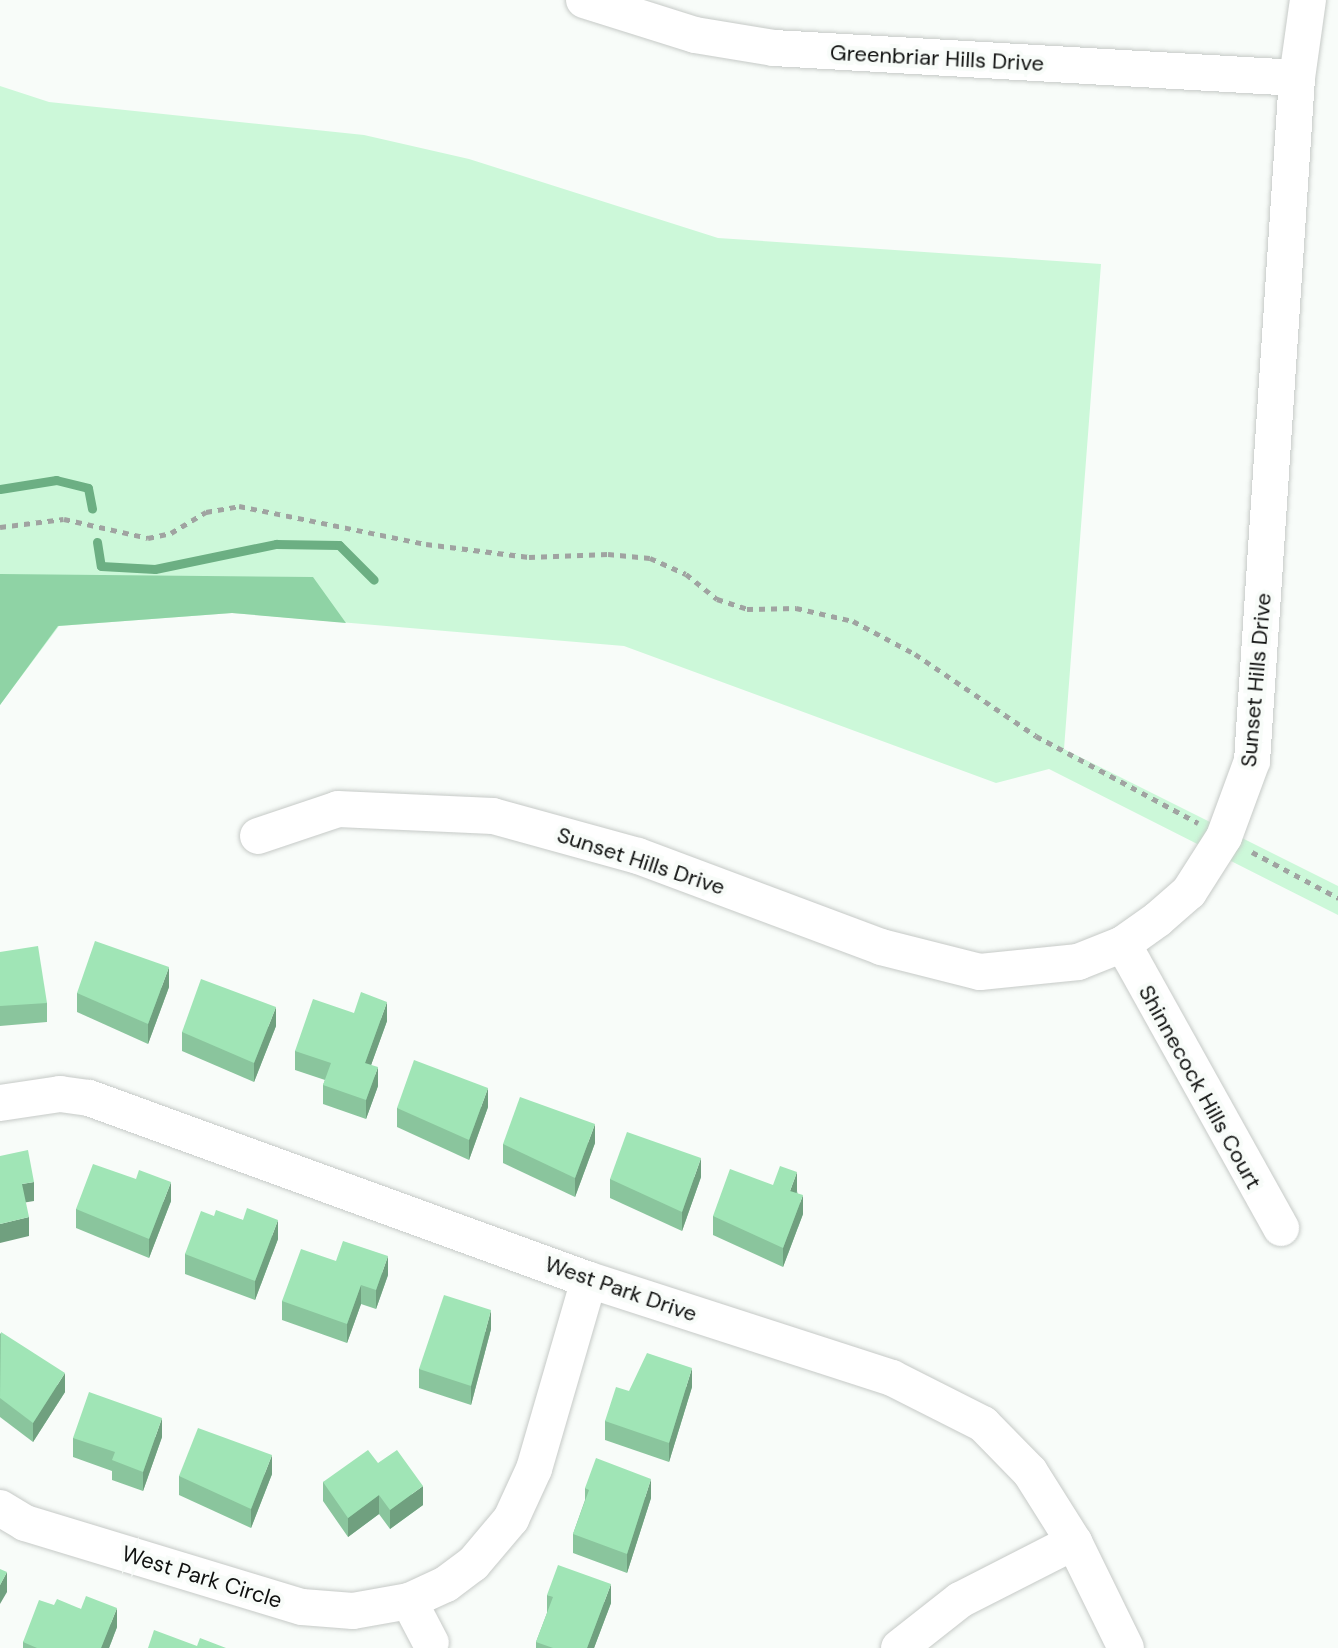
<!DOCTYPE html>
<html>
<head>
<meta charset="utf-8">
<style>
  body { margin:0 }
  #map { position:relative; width:1338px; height:1648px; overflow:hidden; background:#f8fcf9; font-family:"DM Sans",sans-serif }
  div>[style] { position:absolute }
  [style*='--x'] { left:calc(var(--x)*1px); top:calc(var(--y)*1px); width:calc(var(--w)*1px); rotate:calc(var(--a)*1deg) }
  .green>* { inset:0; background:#ccf8d9 }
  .forest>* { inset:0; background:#8fd3a5 }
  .stream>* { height:9px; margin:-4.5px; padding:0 4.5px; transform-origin:4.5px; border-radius:4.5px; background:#6caf83 }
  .path>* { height:5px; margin-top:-2.5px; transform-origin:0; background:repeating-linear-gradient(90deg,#a0a3a1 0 6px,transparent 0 12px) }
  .roads { filter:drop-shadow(0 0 2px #c6cac7) drop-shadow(0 0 2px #c6cac7) }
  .minor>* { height:36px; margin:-18px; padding:0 18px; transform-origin:18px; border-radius:18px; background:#fff }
  .wall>* { inset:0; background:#8ac59d }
  .shaded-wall>* { inset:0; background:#70a07f }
  .building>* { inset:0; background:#a0e5b6 }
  span { translate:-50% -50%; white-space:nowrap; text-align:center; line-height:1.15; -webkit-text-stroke:8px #f8fcf9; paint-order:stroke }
  .street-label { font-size:22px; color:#0f100f }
</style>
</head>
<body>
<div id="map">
  <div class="green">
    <i style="clip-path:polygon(0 86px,49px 102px,364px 135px,469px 159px,718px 238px,1101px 264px,1064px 749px,1338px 886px,1338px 915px,1049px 769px,996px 783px,624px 646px,232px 613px,59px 626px,0 705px)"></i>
  </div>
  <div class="forest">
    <i style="clip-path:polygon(0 574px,313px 577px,346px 623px,232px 613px,58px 626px,0 705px)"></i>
  </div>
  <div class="stream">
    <i style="--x:0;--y:489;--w:57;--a:-9.1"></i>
    <i style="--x:56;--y:480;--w:33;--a:14"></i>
    <i style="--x:88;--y:488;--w:21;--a:79"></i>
    <i style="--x:97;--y:542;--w:24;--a:81"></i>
    <i style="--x:101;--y:566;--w:54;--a:3.2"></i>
    <i style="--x:155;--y:569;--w:124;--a:-11.7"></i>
    <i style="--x:276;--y:544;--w:63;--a:0.9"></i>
    <i style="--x:339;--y:545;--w:49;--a:45"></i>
  </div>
  <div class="path">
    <i style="--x:0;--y:527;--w:64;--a:-7.1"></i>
    <i style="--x:64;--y:519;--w:86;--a:12.7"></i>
    <i style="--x:148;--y:538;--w:24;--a:-12"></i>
    <i style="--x:171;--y:533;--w:41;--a:-31"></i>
    <i style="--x:206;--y:512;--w:34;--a:-10"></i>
    <i style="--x:239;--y:506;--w:191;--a:11.5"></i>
    <i style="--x:426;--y:544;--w:104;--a:7.2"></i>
    <i style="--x:529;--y:557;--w:79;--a:-2.2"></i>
    <i style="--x:608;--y:554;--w:42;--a:5.4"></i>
    <i style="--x:650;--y:558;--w:39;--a:24"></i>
    <i style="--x:686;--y:574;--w:40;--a:39"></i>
    <i style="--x:717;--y:599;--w:32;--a:18"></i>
    <i style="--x:747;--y:609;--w:49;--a:-1.2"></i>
    <i style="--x:796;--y:608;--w:58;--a:12.8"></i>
    <i style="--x:853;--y:621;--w:70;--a:28"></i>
    <i style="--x:915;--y:654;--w:146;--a:34.1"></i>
    <i style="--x:1036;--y:736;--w:184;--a:28.2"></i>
    <i style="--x:1252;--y:852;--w:98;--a:28.1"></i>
  </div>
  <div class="roads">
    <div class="minor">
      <i style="--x:584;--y:0;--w:116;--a:17.5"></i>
      <i style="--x:695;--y:35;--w:80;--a:9.3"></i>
      <i style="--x:774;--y:48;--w:524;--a:3.28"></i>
      <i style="--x:258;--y:836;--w:84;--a:-18.6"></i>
      <i style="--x:338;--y:809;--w:155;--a:2.6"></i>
      <i style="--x:493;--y:816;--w:150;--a:15.4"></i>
      <i style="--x:638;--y:856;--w:259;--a:20.5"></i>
      <i style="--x:881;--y:947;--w:102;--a:14.2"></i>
      <i style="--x:980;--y:972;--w:99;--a:-5.8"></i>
      <i style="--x:1078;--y:962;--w:48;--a:-21.8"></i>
      <i style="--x:1123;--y:944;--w:43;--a:-35.5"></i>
      <i style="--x:1158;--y:919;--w:41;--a:-41.1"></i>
      <i style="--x:1189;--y:892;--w:65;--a:-57.5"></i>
      <i style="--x:1224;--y:837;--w:81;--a:-69.8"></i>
      <i style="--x:1252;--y:761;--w:684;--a:-86.23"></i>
      <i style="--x:1297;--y:78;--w:79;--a:-82"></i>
      <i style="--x:1123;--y:944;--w:325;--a:60.9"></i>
      <i style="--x:0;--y:1103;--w:61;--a:-8.5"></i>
      <i style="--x:60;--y:1094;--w:29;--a:8"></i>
      <i style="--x:89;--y:1098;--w:532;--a:20"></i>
      <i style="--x:589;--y:1280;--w:318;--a:17.9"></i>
      <i style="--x:892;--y:1378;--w:102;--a:26.8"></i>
      <i style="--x:983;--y:1424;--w:67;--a:45.6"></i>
      <i style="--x:1030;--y:1472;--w:83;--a:57.8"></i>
      <i style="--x:1074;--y:1542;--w:118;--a:63.9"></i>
      <i style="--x:0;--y:1508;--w:29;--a:31"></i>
      <i style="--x:25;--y:1523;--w:289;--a:16.9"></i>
      <i style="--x:302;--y:1607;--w:51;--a:4.5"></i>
      <i style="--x:353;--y:1611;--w:57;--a:-10.1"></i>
      <i style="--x:409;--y:1601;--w:41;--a:-24.7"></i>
      <i style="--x:446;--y:1584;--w:34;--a:-37"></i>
      <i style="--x:473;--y:1564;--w:59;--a:-49.8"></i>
      <i style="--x:511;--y:1519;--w:55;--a:-65.3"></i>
      <i style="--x:534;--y:1469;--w:197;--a:-73.8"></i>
      <i style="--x:409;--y:1601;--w:47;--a:62.4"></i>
      <i style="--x:899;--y:1648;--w:78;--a:-38.2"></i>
      <i style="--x:960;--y:1600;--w:128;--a:-27"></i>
    </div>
  </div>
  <div class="wall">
    <i style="clip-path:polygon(0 952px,47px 1003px,47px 1022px,0 1026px)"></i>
    <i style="clip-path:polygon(169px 987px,148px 1044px,77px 1012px,77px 993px)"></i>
    <i style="clip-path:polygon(354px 1013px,387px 1021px,371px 1065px,378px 1086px,366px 1119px,323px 1104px,323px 1085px,325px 1080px,295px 1070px,295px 1051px)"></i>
    <i style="clip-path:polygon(276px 1026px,254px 1082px,182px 1051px,182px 1032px)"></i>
    <i style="clip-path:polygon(488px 1107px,469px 1160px,397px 1127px,397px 1108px)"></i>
    <i style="clip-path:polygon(595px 1143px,575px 1197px,503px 1163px,503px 1144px)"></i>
    <i style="clip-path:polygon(701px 1177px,682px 1231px,610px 1198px,610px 1179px)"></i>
    <i style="clip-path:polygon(797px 1191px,803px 1214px,783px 1267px,713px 1235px,713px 1216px)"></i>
    <i style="clip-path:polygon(171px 1201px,149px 1258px,76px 1228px,76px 1209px)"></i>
    <i style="clip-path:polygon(214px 1216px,243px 1220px,278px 1239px,255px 1300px,185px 1274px,185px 1254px)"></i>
    <i style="clip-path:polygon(336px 1261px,388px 1275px,376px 1309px,361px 1304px,347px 1343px,282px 1320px,282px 1301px)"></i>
    <i style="clip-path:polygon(491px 1329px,471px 1405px,419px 1388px,419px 1369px)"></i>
    <i style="clip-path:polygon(0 1333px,65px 1392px,33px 1442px,0 1417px)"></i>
    <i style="clip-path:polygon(692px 1387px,669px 1462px,605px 1440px,605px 1421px,629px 1391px)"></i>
    <i style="clip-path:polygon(162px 1437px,143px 1491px,112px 1480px,112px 1471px,73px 1457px,73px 1438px)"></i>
    <i style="clip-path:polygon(378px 1463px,423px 1505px,390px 1529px,379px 1514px,348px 1537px,323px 1501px,323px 1482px)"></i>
    <i style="clip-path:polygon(272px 1474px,251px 1528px,179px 1495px,179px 1476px)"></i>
    <i style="clip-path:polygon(585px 1488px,651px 1498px,627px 1573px,573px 1553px,573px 1534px,585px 1500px)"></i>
    <i style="clip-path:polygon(547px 1595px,611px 1603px,594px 1648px,536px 1648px,536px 1642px,547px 1613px)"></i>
    <i style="clip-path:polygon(54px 1605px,81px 1609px,117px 1627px,109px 1648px,23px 1648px,23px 1642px)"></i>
  </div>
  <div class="shaded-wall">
    <i style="clip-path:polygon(169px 967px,169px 987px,148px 1044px,148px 1024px)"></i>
    <i style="clip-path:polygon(387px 1002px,387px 1021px,365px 1082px,365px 1063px)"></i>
    <i style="clip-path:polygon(276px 1007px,276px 1026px,254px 1082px,254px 1063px)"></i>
    <i style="clip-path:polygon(378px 1067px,378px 1086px,366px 1119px,366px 1100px)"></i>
    <i style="clip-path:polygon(488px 1088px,488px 1107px,469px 1160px,469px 1140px)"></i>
    <i style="clip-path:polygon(595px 1124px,595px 1143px,575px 1197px,575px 1178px)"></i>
    <i style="clip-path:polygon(701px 1158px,701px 1177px,682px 1231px,682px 1212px)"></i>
    <i style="clip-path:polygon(797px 1172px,797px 1191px,790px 1210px,790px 1191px)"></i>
    <i style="clip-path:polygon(34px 1182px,34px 1201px,22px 1203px,22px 1184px)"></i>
    <i style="clip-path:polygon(171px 1182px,171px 1201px,149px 1258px,149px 1239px)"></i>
    <i style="clip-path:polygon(803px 1195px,803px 1214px,783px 1267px,783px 1248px)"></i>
    <i style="clip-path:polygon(29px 1217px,29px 1236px,0 1243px,0 1224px)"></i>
    <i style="clip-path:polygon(278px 1220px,278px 1239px,255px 1300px,255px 1281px)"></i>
    <i style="clip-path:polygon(388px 1256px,388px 1275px,376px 1309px,376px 1290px)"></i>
    <i style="clip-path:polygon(361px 1285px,361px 1304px,347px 1343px,347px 1324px)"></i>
    <i style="clip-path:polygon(491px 1310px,491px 1329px,471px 1405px,471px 1386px)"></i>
    <i style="clip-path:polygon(692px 1368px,692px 1387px,669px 1462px,669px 1443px)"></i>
    <i style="clip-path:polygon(65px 1373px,65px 1392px,33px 1442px,33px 1423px)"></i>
    <i style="clip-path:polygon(162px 1418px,162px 1437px,143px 1491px,143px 1472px)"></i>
    <i style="clip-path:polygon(272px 1455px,272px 1474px,251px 1528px,251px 1509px)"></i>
    <i style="clip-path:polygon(651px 1479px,651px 1498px,627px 1573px,627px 1554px)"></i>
    <i style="clip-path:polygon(423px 1486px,423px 1505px,390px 1529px,390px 1510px)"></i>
    <i style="clip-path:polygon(379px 1495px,379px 1514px,348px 1537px,348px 1518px)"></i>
    <i style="clip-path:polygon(7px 1572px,7px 1592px,0 1604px,0 1585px)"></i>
    <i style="clip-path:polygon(611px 1584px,611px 1603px,594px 1648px,587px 1648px)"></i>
    <i style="clip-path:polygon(117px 1608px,117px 1627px,109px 1648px,101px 1648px)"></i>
  </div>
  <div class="building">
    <i style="clip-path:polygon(95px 941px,169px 967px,148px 1024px,77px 993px)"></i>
    <i style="clip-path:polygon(38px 946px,47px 1003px,0 1006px,0 952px)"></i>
    <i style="clip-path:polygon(201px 979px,276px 1007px,254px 1063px,182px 1032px)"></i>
    <i style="clip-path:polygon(361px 992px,387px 1002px,365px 1063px,378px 1067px,366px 1100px,323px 1085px,331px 1063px,295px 1051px,313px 999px,354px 1013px)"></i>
    <i style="clip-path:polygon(414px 1060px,488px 1088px,469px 1140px,397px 1108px)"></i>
    <i style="clip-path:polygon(520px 1097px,595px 1124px,575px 1178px,503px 1144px)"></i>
    <i style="clip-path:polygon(627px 1132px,701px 1158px,682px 1212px,610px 1179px)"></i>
    <i style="clip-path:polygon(28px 1150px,34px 1182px,22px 1184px,29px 1217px,0 1224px,0 1156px)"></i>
    <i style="clip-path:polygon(93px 1164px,136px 1179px,139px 1170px,171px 1182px,149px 1239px,76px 1209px)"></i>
    <i style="clip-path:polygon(780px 1166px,797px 1172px,790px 1191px,803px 1195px,783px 1248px,713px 1216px,730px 1169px,773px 1185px)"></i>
    <i style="clip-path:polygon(247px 1208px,278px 1220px,255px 1281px,185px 1254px,201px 1211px,214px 1216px,216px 1210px,243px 1220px)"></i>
    <i style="clip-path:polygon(343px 1241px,388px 1256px,376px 1290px,361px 1285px,347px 1324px,282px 1301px,301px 1249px,336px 1261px)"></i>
    <i style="clip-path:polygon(444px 1295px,491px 1310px,471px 1386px,419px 1369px)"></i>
    <i style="clip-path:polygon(1px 1332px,65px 1373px,33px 1423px,0 1398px)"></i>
    <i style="clip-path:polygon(647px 1353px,692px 1368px,669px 1443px,605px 1421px,616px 1387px,629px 1391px)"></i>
    <i style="clip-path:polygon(89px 1392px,162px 1418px,143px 1472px,112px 1460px,115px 1452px,73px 1438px)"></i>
    <i style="clip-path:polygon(198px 1428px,272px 1455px,251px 1509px,179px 1476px)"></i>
    <i style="clip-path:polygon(368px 1450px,378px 1463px,397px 1450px,423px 1486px,390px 1510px,379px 1495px,348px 1518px,323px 1482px)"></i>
    <i style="clip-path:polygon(596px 1458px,651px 1479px,627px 1554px,573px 1534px,589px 1490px,585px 1488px)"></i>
    <i style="clip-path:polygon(558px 1565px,611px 1584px,587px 1648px,553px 1648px,536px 1642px,553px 1597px,547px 1595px)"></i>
    <i style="clip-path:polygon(0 1569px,7px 1572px,0 1585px)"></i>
    <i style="clip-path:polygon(86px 1596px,117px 1608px,101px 1648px,37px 1648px,23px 1642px,39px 1600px,54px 1605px,57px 1599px,81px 1609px)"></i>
    <i style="clip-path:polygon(154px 1630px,197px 1646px,200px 1638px,226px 1648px,148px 1648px)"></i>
  </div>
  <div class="street-label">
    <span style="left:937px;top:58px;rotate:3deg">Greenbriar Hills Drive</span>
    <span style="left:1256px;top:680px;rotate:-85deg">Sunset Hills Drive</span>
    <span style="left:641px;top:861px;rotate:18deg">Sunset Hills Drive</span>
    <span style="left:1200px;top:1087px;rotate:61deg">Shinnecock Hills Court</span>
    <span style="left:621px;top:1289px;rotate:19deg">West Park Drive</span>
    <span style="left:202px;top:1577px;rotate:17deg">West Park Circle</span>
  </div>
</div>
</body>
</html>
